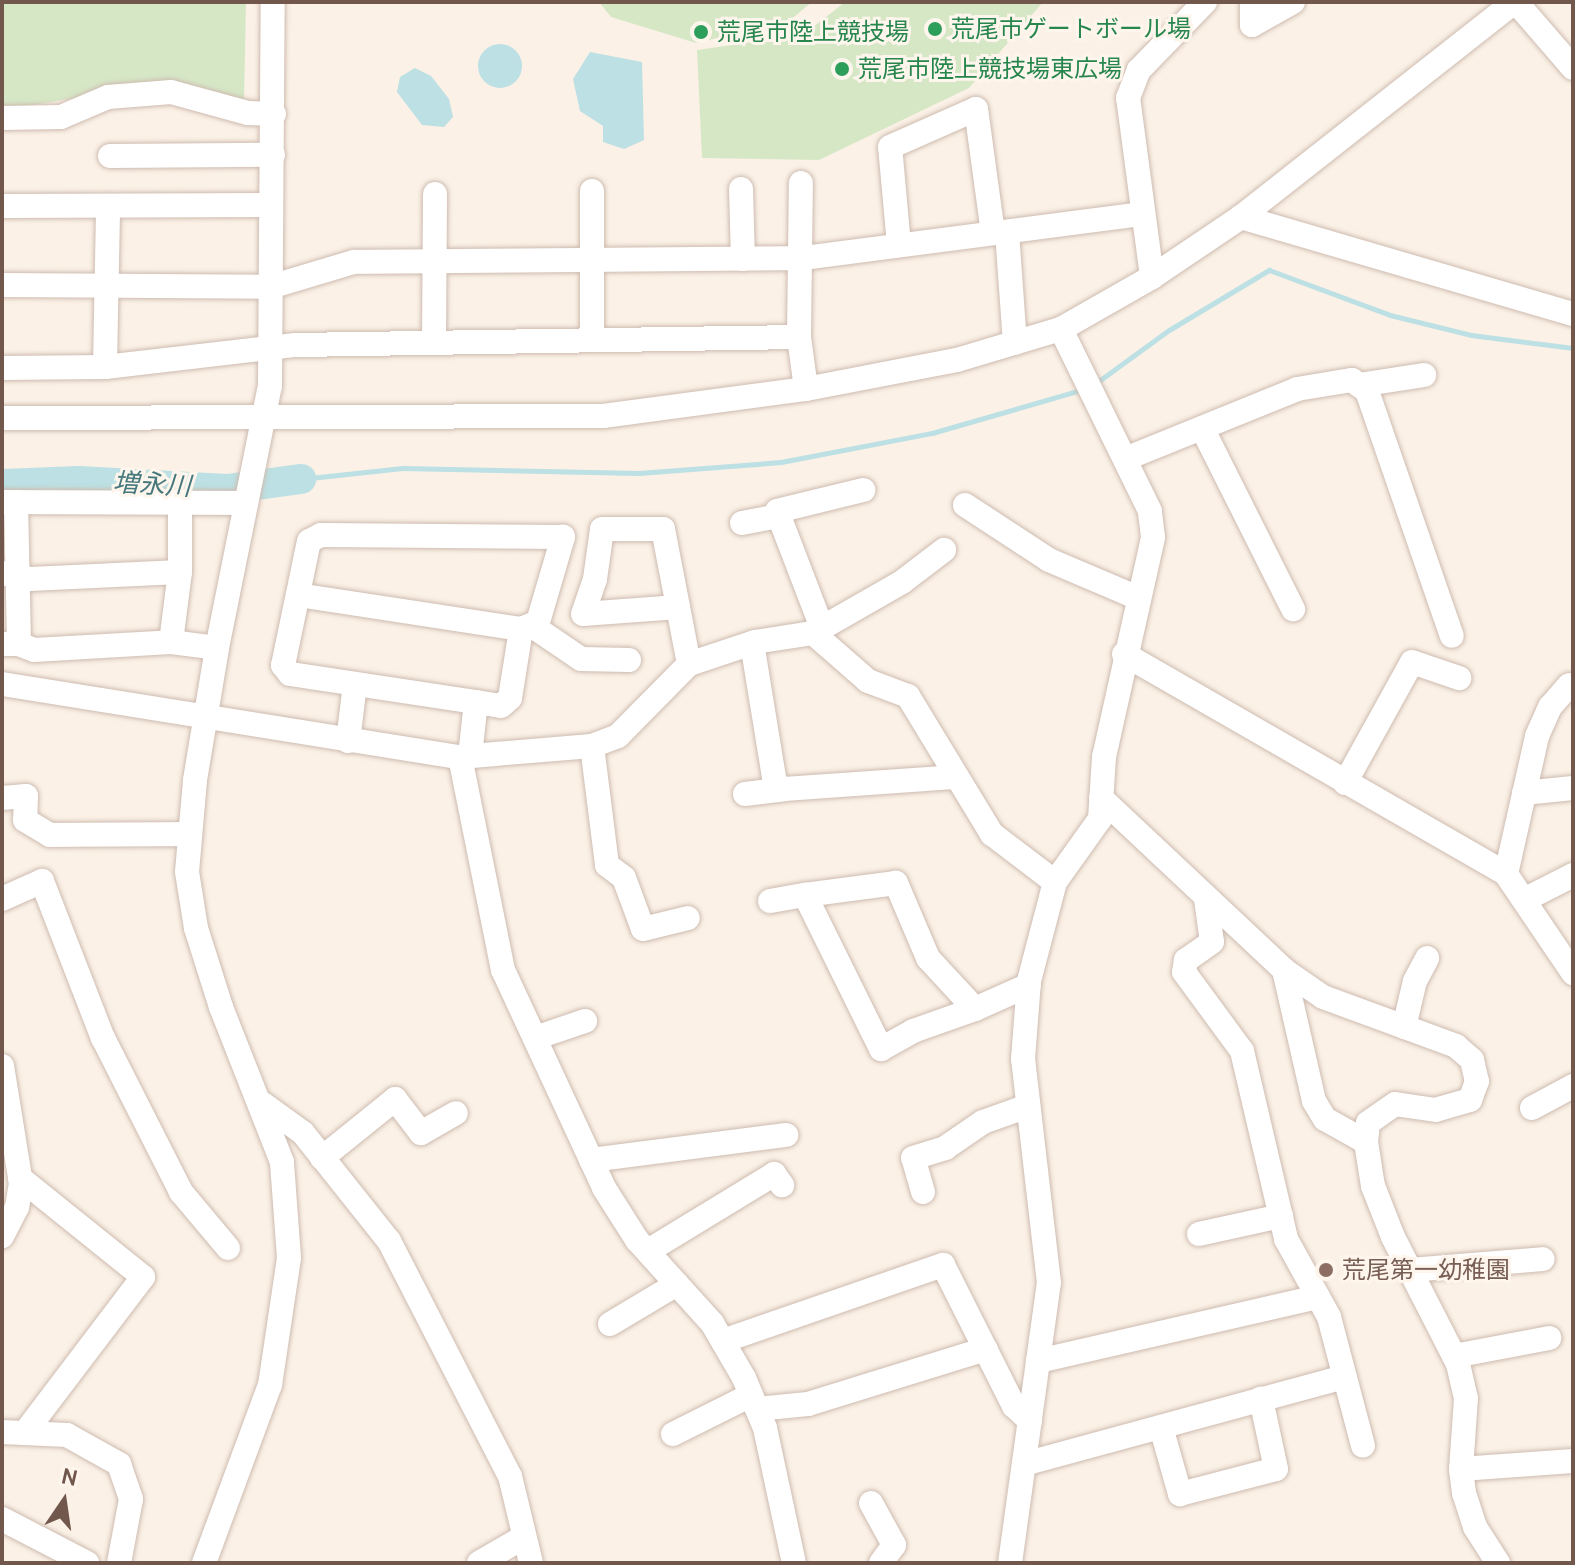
<!DOCTYPE html>
<html>
<head>
<meta charset="utf-8">
<style>
  body { margin:0 }
  #map { position:relative; width:1575px; height:1565px; overflow:hidden; background:#fbf1e6; font-family:Cabin,"Noto Sans JP",sans-serif }
  div>[style] { position:absolute }
  [style*='--x'] { left:calc(var(--x)*1px); top:calc(var(--y)*1px); width:calc(var(--w)*1px); rotate:calc(var(--a)*1deg) }
  .green>* { inset:0; background:#d6e7c6 }
  .water>* { inset:0; background:#bce0e3 }
  .round { border-radius:50% }
  .stream>* { height:5px; margin:-2.5px; padding:0 2.5px; transform-origin:2.5px; border-radius:2.5px; background:#bce0e3 }
  .river>* { height:30px; margin:-15px; padding:0 15px; transform-origin:15px; border-radius:15px; background:#bce0e3 }
  .roads { filter:drop-shadow(0 0 2px #cebbb0) drop-shadow(0 0 2px #cebbb0) }
  .minor>* { height:24px; margin:-12px; padding:0 12px; transform-origin:12px; border-radius:12px; background:#fff }
  .dots>* { width:22px; height:22px; translate:-50% -50%; box-sizing:border-box; border:4px solid #fef5ec; border-radius:50% }
  span { translate:-50% -50%; white-space:nowrap; text-align:center; line-height:1.15; -webkit-text-stroke:6px #fef5ec; paint-order:stroke }
  .leisure-label { font-size:24px; color:#27864d }
  .left { translate:0 -50%; text-align:left }
  .education-label { font-size:24px; color:#785e54 }
  .water-label { font-size:26px; color:#45787d; font-style:italic }
  .frame { position:absolute; inset:0; border:4px solid #72574d; pointer-events:none }
  .north { position:absolute; left:24px; top:1461px; width:80px; height:80px; -webkit-text-stroke:6px #fef5ec; paint-order:stroke; rotate:13deg; font-size:22px; font-weight:700; line-height:32px; text-align:center; color:#72574d }
  .north::after { content:''; display:block; margin:auto; width:28px; height:36px; background:#72574d; clip-path:polygon(50% 0,100% 100%,50% 72%,0 100%) }
</style>
</head>
<body>
<div id="map">
  <div class="green">
    <i style="clip-path:polygon(2px 2px,246px 2px,244px 101px,172px 82px,2px 110px)"></i>
    <i style="clip-path:polygon(599px 2px,812px 2px,789px 21px,696px 43px,611px 17px)"></i>
    <i style="clip-path:polygon(845px 2px,1043px 2px,969px 88px,819px 160px,702px 158px,697px 50px,803px 35px)"></i>
  </div>
  <div class="water">
    <i class="round" style="left:478px;top:44px;width:44px;height:44px"></i>
    <i style="clip-path:polygon(590px 52px,642px 62px,644px 140px,624px 149px,603px 142px,603px 126px,580px 111px,573px 79px)"></i>
    <i style="clip-path:polygon(415px 68px,431px 76px,449px 99px,453px 117px,444px 127px,422px 125px,397px 92px,400px 77px)"></i>
  </div>
  <div class="stream">
    <i style="--x:1096;--y:383;--w:90;--a:-36"></i>
    <i style="--x:1169;--y:330;--w:117;--a:-31"></i>
    <i style="--x:1269;--y:270;--w:129;--a:20.4"></i>
    <i style="--x:1390;--y:315;--w:83;--a:13.9"></i>
    <i style="--x:1471;--y:335;--w:103;--a:7.3"></i>
    <i style="--x:301;--y:479;--w:102;--a:-6.2"></i>
    <i style="--x:402;--y:468;--w:237;--a:1.2"></i>
    <i style="--x:639;--y:473;--w:142;--a:-4.4"></i>
    <i style="--x:781;--y:462;--w:154;--a:-10.9"></i>
    <i style="--x:932;--y:433;--w:158;--a:-16.1"></i>
  </div>
  <div class="river">
    <i style="--x:2;--y:484;--w:77;--a:-2.2"></i>
    <i style="--x:79;--y:481;--w:148;--a:3.1"></i>
    <i style="--x:227;--y:489;--w:75;--a:-7.7"></i>
  </div>
  <div class="roads">
    <div class="minor">
      <i style="--x:1252;--y:2;--w:23;--a:90"></i>
      <i style="--x:1252;--y:25;--w:47;--a:-29.3"></i>
      <i style="--x:1516;--y:2;--w:87;--a:49.2"></i>
      <i style="--x:2;--y:118;--w:59;--a:-1"></i>
      <i style="--x:61;--y:117;--w:51;--a:-23.1"></i>
      <i style="--x:108;--y:97;--w:63;--a:-4.5"></i>
      <i style="--x:171;--y:92;--w:80;--a:15.3"></i>
      <i style="--x:248;--y:113;--w:26;--a:2"></i>
      <i style="--x:110;--y:156;--w:163;--a:-0.4"></i>
      <i style="--x:741;--y:189;--w:70;--a:88.4"></i>
      <i style="--x:592;--y:191;--w:148;--a:90"></i>
      <i style="--x:2;--y:206;--w:269;--a:-0.2"></i>
      <i style="--x:1241;--y:217;--w:346;--a:16.3"></i>
      <i style="--x:1007;--y:232;--w:111;--a:85.9"></i>
      <i style="--x:899;--y:245;--w:98;--a:-95.2"></i>
      <i style="--x:890;--y:147;--w:94;--a:-23.8"></i>
      <i style="--x:976;--y:109;--w:125;--a:82.2"></i>
      <i style="--x:1152;--y:277;--w:181;--a:-97.6"></i>
      <i style="--x:1128;--y:98;--w:30;--a:-69"></i>
      <i style="--x:1139;--y:70;--w:95;--a:-45.9"></i>
      <i style="--x:2;--y:285;--w:268;--a:0.4"></i>
      <i style="--x:270;--y:287;--w:88;--a:-16.6"></i>
      <i style="--x:354;--y:262;--w:449;--a:-0.5"></i>
      <i style="--x:803;--y:258;--w:342;--a:-7.4"></i>
      <i style="--x:799;--y:337;--w:154;--a:-89.3"></i>
      <i style="--x:434;--y:342;--w:148;--a:-89.6"></i>
      <i style="--x:105;--y:367;--w:161;--a:-88.9"></i>
      <i style="--x:2;--y:368;--w:103;--a:-0.6"></i>
      <i style="--x:105;--y:367;--w:192;--a:-6.6"></i>
      <i style="--x:296;--y:345;--w:503;--a:-0.91"></i>
      <i style="--x:799;--y:337;--w:52;--a:82.3"></i>
      <i style="--x:1359;--y:385;--w:66;--a:-8.7"></i>
      <i style="--x:2;--y:418;--w:601;--a:-0.19"></i>
      <i style="--x:603;--y:416;--w:205;--a:-7.6"></i>
      <i style="--x:806;--y:389;--w:154;--a:-10.9"></i>
      <i style="--x:957;--y:360;--w:109;--a:-16.6"></i>
      <i style="--x:1061;--y:329;--w:105;--a:-29.7"></i>
      <i style="--x:1152;--y:277;--w:107;--a:-34"></i>
      <i style="--x:1241;--y:217;--w:347;--a:-38.2"></i>
      <i style="--x:1202;--y:428;--w:203;--a:63.3"></i>
      <i style="--x:1125;--y:459;--w:186;--a:-22.1"></i>
      <i style="--x:1297;--y:389;--w:56;--a:-9.3"></i>
      <i style="--x:1352;--y:380;--w:19;--a:36"></i>
      <i style="--x:1367;--y:391;--w:259;--a:70.9"></i>
      <i style="--x:2;--y:502;--w:244;--a:0.2"></i>
      <i style="--x:965;--y:505;--w:100;--a:33.2"></i>
      <i style="--x:1049;--y:560;--w:97;--a:23.1"></i>
      <i style="--x:742;--y:523;--w:37;--a:-11"></i>
      <i style="--x:2;--y:573;--w:29;--a:12"></i>
      <i style="--x:30;--y:579;--w:150;--a:-2.7"></i>
      <i style="--x:180;--y:572;--w:71;--a:-90"></i>
      <i style="--x:298;--y:595;--w:226;--a:8.7"></i>
      <i style="--x:678;--y:607;--w:95;--a:175.8"></i>
      <i style="--x:583;--y:614;--w:37;--a:-71"></i>
      <i style="--x:595;--y:579;--w:50;--a:-82"></i>
      <i style="--x:602;--y:529;--w:61;--a:0"></i>
      <i style="--x:663;--y:529;--w:79;--a:79.1"></i>
      <i style="--x:678;--y:607;--w:58;--a:79.1"></i>
      <i style="--x:531;--y:625;--w:60;--a:34.2"></i>
      <i style="--x:581;--y:659;--w:48;--a:1.2"></i>
      <i style="--x:822;--y:628;--w:125;--a:-111"></i>
      <i style="--x:777;--y:511;--w:89;--a:-13.7"></i>
      <i style="--x:813;--y:633;--w:103;--a:-29.8"></i>
      <i style="--x:902;--y:582;--w:53;--a:-37.3"></i>
      <i style="--x:171;--y:642;--w:71;--a:-82.7"></i>
      <i style="--x:752;--y:643;--w:143;--a:80.7"></i>
      <i style="--x:775;--y:784;--w:10;--a:29"></i>
      <i style="--x:784;--y:789;--w:170;--a:-4"></i>
      <i style="--x:2;--y:644;--w:17;--a:0"></i>
      <i style="--x:19;--y:644;--w:142;--a:-91.2"></i>
      <i style="--x:19;--y:644;--w:16;--a:22"></i>
      <i style="--x:34;--y:650;--w:137;--a:-3.3"></i>
      <i style="--x:171;--y:642;--w:46;--a:7.4"></i>
      <i style="--x:1124;--y:654;--w:441;--a:29.9"></i>
      <i style="--x:1506;--y:874;--w:120;--a:55.9"></i>
      <i style="--x:2;--y:684;--w:464;--a:9.1"></i>
      <i style="--x:460;--y:757;--w:132;--a:-4.8"></i>
      <i style="--x:592;--y:746;--w:28;--a:-21"></i>
      <i style="--x:618;--y:736;--w:101;--a:-45.4"></i>
      <i style="--x:689;--y:664;--w:70;--a:-18.4"></i>
      <i style="--x:755;--y:642;--w:59;--a:-8.8"></i>
      <i style="--x:813;--y:633;--w:73;--a:41.1"></i>
      <i style="--x:868;--y:681;--w:43;--a:20.6"></i>
      <i style="--x:908;--y:696;--w:162;--a:58.7"></i>
      <i style="--x:992;--y:834;--w:79;--a:37.3"></i>
      <i style="--x:348;--y:741;--w:57;--a:-83"></i>
      <i style="--x:592;--y:746;--w:120;--a:82.8"></i>
      <i style="--x:607;--y:865;--w:21;--a:37"></i>
      <i style="--x:624;--y:878;--w:54;--a:69.6"></i>
      <i style="--x:643;--y:929;--w:46;--a:-13.7"></i>
      <i style="--x:470;--y:756;--w:54;--a:-83.7"></i>
      <i style="--x:476;--y:702;--w:25;--a:9"></i>
      <i style="--x:501;--y:706;--w:12;--a:-42"></i>
      <i style="--x:510;--y:698;--w:70;--a:-80.9"></i>
      <i style="--x:521;--y:629;--w:18;--a:-22"></i>
      <i style="--x:538;--y:622;--w:89;--a:-73.6"></i>
      <i style="--x:563;--y:537;--w:242;--a:-179.5"></i>
      <i style="--x:321;--y:535;--w:13;--a:153"></i>
      <i style="--x:309;--y:541;--w:127;--a:101.8"></i>
      <i style="--x:283;--y:665;--w:11;--a:52"></i>
      <i style="--x:290;--y:674;--w:188;--a:8.6"></i>
      <i style="--x:460;--y:757;--w:217;--a:78.6"></i>
      <i style="--x:503;--y:970;--w:240;--a:65.1"></i>
      <i style="--x:604;--y:1188;--w:62;--a:57.6"></i>
      <i style="--x:637;--y:1240;--w:112;--a:47.9"></i>
      <i style="--x:712;--y:1323;--w:64;--a:59.8"></i>
      <i style="--x:744;--y:1378;--w:54;--a:67.2"></i>
      <i style="--x:765;--y:1428;--w:138;--a:77.9"></i>
      <i style="--x:1345;--y:783;--w:138;--a:-61"></i>
      <i style="--x:1412;--y:662;--w:50;--a:18.8"></i>
      <i style="--x:1524;--y:793;--w:49;--a:-5.8"></i>
      <i style="--x:745;--y:794;--w:39;--a:-7"></i>
      <i style="--x:2;--y:798;--w:24;--a:-5"></i>
      <i style="--x:26;--y:796;--w:24;--a:92"></i>
      <i style="--x:25;--y:820;--w:29;--a:31"></i>
      <i style="--x:50;--y:835;--w:139;--a:-0.4"></i>
      <i style="--x:1101;--y:798;--w:251;--a:43.2"></i>
      <i style="--x:1284;--y:970;--w:134;--a:77.1"></i>
      <i style="--x:1314;--y:1101;--w:21;--a:59"></i>
      <i style="--x:1325;--y:1119;--w:47;--a:29.3"></i>
      <i style="--x:1506;--y:874;--w:141;--a:-77.3"></i>
      <i style="--x:1537;--y:736;--w:32;--a:-66"></i>
      <i style="--x:1550;--y:707;--w:29;--a:-49"></i>
      <i style="--x:2;--y:899;--w:44;--a:-24.2"></i>
      <i style="--x:42;--y:881;--w:168;--a:68.8"></i>
      <i style="--x:103;--y:1038;--w:173;--a:63.1"></i>
      <i style="--x:181;--y:1192;--w:73;--a:50"></i>
      <i style="--x:1206;--y:899;--w:43;--a:82.1"></i>
      <i style="--x:1212;--y:942;--w:32;--a:145"></i>
      <i style="--x:1186;--y:960;--w:12;--a:99"></i>
      <i style="--x:1184;--y:972;--w:98;--a:53.7"></i>
      <i style="--x:1242;--y:1051;--w:193;--a:76.8"></i>
      <i style="--x:1286;--y:1239;--w:89;--a:61.1"></i>
      <i style="--x:1329;--y:1317;--w:133;--a:75.2"></i>
      <i style="--x:1524;--y:900;--w:55;--a:-27"></i>
      <i style="--x:770;--y:901;--w:36;--a:-10"></i>
      <i style="--x:1284;--y:970;--w:47;--a:34.7"></i>
      <i style="--x:1323;--y:997;--w:142;--a:20.2"></i>
      <i style="--x:1456;--y:1046;--w:21;--a:41"></i>
      <i style="--x:1472;--y:1060;--w:22;--a:77"></i>
      <i style="--x:1477;--y:1081;--w:20;--a:110"></i>
      <i style="--x:1470;--y:1100;--w:35;--a:164"></i>
      <i style="--x:1436;--y:1110;--w:41;--a:-171.7"></i>
      <i style="--x:1395;--y:1104;--w:33;--a:145"></i>
      <i style="--x:1368;--y:1123;--w:19;--a:96"></i>
      <i style="--x:1366;--y:1142;--w:45;--a:81"></i>
      <i style="--x:1373;--y:1186;--w:55;--a:68.6"></i>
      <i style="--x:1393;--y:1237;--w:143;--a:62.9"></i>
      <i style="--x:1458;--y:1364;--w:35;--a:77"></i>
      <i style="--x:1466;--y:1398;--w:71;--a:94"></i>
      <i style="--x:1461;--y:1469;--w:24;--a:83"></i>
      <i style="--x:1464;--y:1493;--w:36;--a:72"></i>
      <i style="--x:1475;--y:1527;--w:43;--a:57.4"></i>
      <i style="--x:975;--y:1009;--w:69;--a:-132.7"></i>
      <i style="--x:928;--y:958;--w:82;--a:-113.1"></i>
      <i style="--x:896;--y:883;--w:92;--a:172.5"></i>
      <i style="--x:805;--y:895;--w:172;--a:63.7"></i>
      <i style="--x:881;--y:1049;--w:37;--a:-29"></i>
      <i style="--x:913;--y:1031;--w:66;--a:-19.5"></i>
      <i style="--x:975;--y:1009;--w:59;--a:-24"></i>
      <i style="--x:1404;--y:1027;--w:47;--a:-76.6"></i>
      <i style="--x:1415;--y:981;--w:26;--a:-62"></i>
      <i style="--x:535;--y:1038;--w:53;--a:-18.8"></i>
      <i style="--x:2;--y:1066;--w:119;--a:80.8"></i>
      <i style="--x:21;--y:1183;--w:24;--a:99"></i>
      <i style="--x:17;--y:1207;--w:33;--a:117"></i>
      <i style="--x:263;--y:1104;--w:49;--a:35.9"></i>
      <i style="--x:303;--y:1133;--w:138;--a:51.5"></i>
      <i style="--x:389;--y:1241;--w:264;--a:62.8"></i>
      <i style="--x:510;--y:1476;--w:89;--a:76.4"></i>
      <i style="--x:1532;--y:1108;--w:47;--a:-28.2"></i>
      <i style="--x:322;--y:1158;--w:94;--a:-38.9"></i>
      <i style="--x:395;--y:1099;--w:43;--a:52.6"></i>
      <i style="--x:421;--y:1133;--w:40;--a:-29.7"></i>
      <i style="--x:591;--y:1160;--w:197;--a:-7.3"></i>
      <i style="--x:20;--y:1178;--w:158;--a:38.8"></i>
      <i style="--x:143;--y:1277;--w:192;--a:127.2"></i>
      <i style="--x:923;--y:1192;--w:35;--a:-106"></i>
      <i style="--x:913;--y:1158;--w:34;--a:-17"></i>
      <i style="--x:945;--y:1148;--w:46;--a:-34.4"></i>
      <i style="--x:983;--y:1122;--w:48;--a:-19.6"></i>
      <i style="--x:1199;--y:1234;--w:84;--a:-12.4"></i>
      <i style="--x:648;--y:1251;--w:148;--a:-31.4"></i>
      <i style="--x:774;--y:1174;--w:14;--a:54"></i>
      <i style="--x:1410;--y:1270;--w:133;--a:-4.7"></i>
      <i style="--x:610;--y:1324;--w:78;--a:-30.8"></i>
      <i style="--x:723;--y:1341;--w:233;--a:-19.1"></i>
      <i style="--x:943;--y:1265;--w:158;--a:63.3"></i>
      <i style="--x:1014;--y:1406;--w:22;--a:43"></i>
      <i style="--x:1454;--y:1356;--w:97;--a:-10.7"></i>
      <i style="--x:1038;--y:1361;--w:287;--a:-12.9"></i>
      <i style="--x:757;--y:1409;--w:51;--a:-5.6"></i>
      <i style="--x:808;--y:1404;--w:186;--a:-17.2"></i>
      <i style="--x:1161;--y:1427;--w:70;--a:74.2"></i>
      <i style="--x:1180;--y:1494;--w:99;--a:-14.6"></i>
      <i style="--x:1276;--y:1469;--w:72;--a:-102.1"></i>
      <i style="--x:2;--y:1432;--w:65;--a:2.6"></i>
      <i style="--x:67;--y:1435;--w:60;--a:29.1"></i>
      <i style="--x:119;--y:1464;--w:37;--a:71"></i>
      <i style="--x:131;--y:1499;--w:65;--a:100.6"></i>
      <i style="--x:673;--y:1434;--w:87;--a:-26.6"></i>
      <i style="--x:1024;--y:1464;--w:332;--a:-15.2"></i>
      <i style="--x:1461;--y:1469;--w:112;--a:-4.1"></i>
      <i style="--x:871;--y:1503;--w:48;--a:61.3"></i>
      <i style="--x:894;--y:1545;--w:22;--a:126"></i>
      <i style="--x:2;--y:1519;--w:96;--a:27.4"></i>
      <i style="--x:204;--y:1563;--w:190;--a:-69.7"></i>
      <i style="--x:270;--y:1385;--w:128;--a:-81.5"></i>
      <i style="--x:289;--y:1258;--w:96;--a:-94.2"></i>
      <i style="--x:282;--y:1162;--w:167;--a:-111.5"></i>
      <i style="--x:221;--y:1007;--w:83;--a:-107.6"></i>
      <i style="--x:196;--y:928;--w:57;--a:-99.1"></i>
      <i style="--x:187;--y:872;--w:92;--a:-85"></i>
      <i style="--x:195;--y:780;--w:134;--a:-80.5"></i>
      <i style="--x:217;--y:648;--w:267;--a:-78.6"></i>
      <i style="--x:270;--y:386;--w:384;--a:-89.6"></i>
      <i style="--x:479;--y:1563;--w:52;--a:-30"></i>
      <i style="--x:1010;--y:1563;--w:283;--a:-82.1"></i>
      <i style="--x:1049;--y:1283;--w:226;--a:-96.6"></i>
      <i style="--x:1023;--y:1059;--w:78;--a:-85.6"></i>
      <i style="--x:1029;--y:981;--w:102;--a:-75.3"></i>
      <i style="--x:1055;--y:882;--w:77;--a:-54.5"></i>
      <i style="--x:1100;--y:819;--w:62;--a:-86.3"></i>
      <i style="--x:1104;--y:757;--w:225;--a:-77.4"></i>
      <i style="--x:1153;--y:537;--w:26;--a:-97"></i>
      <i style="--x:1150;--y:511;--w:203;--a:-116.1"></i>
    </div>
  </div>
  <div class="dots">
    <i style="left:935px;top:29px;background:#2e9e5b"></i>
    <i style="left:701px;top:32px;background:#2e9e5b"></i>
    <i style="left:842px;top:69px;background:#2e9e5b"></i>
    <i style="left:1326px;top:1270px;background:#8d6e63"></i>
  </div>
  <div class="leisure-label">
    <span class="left" style="left:951px;top:29px">荒尾市ゲートボール場</span>
    <span class="left" style="left:717px;top:32px">荒尾市陸上競技場</span>
    <span class="left" style="left:858px;top:69px">荒尾市陸上競技場東広場</span>
  </div>
  <div class="education-label">
    <span class="left" style="left:1342px;top:1270px">荒尾第一幼稚園</span>
  </div>
  <div class="water-label">
    <span style="left:152px;top:485px;rotate:3deg">増永川</span>
  </div>
  <div class="frame"></div>
  <div class="north">N</div>
</div>
</body>
</html>
